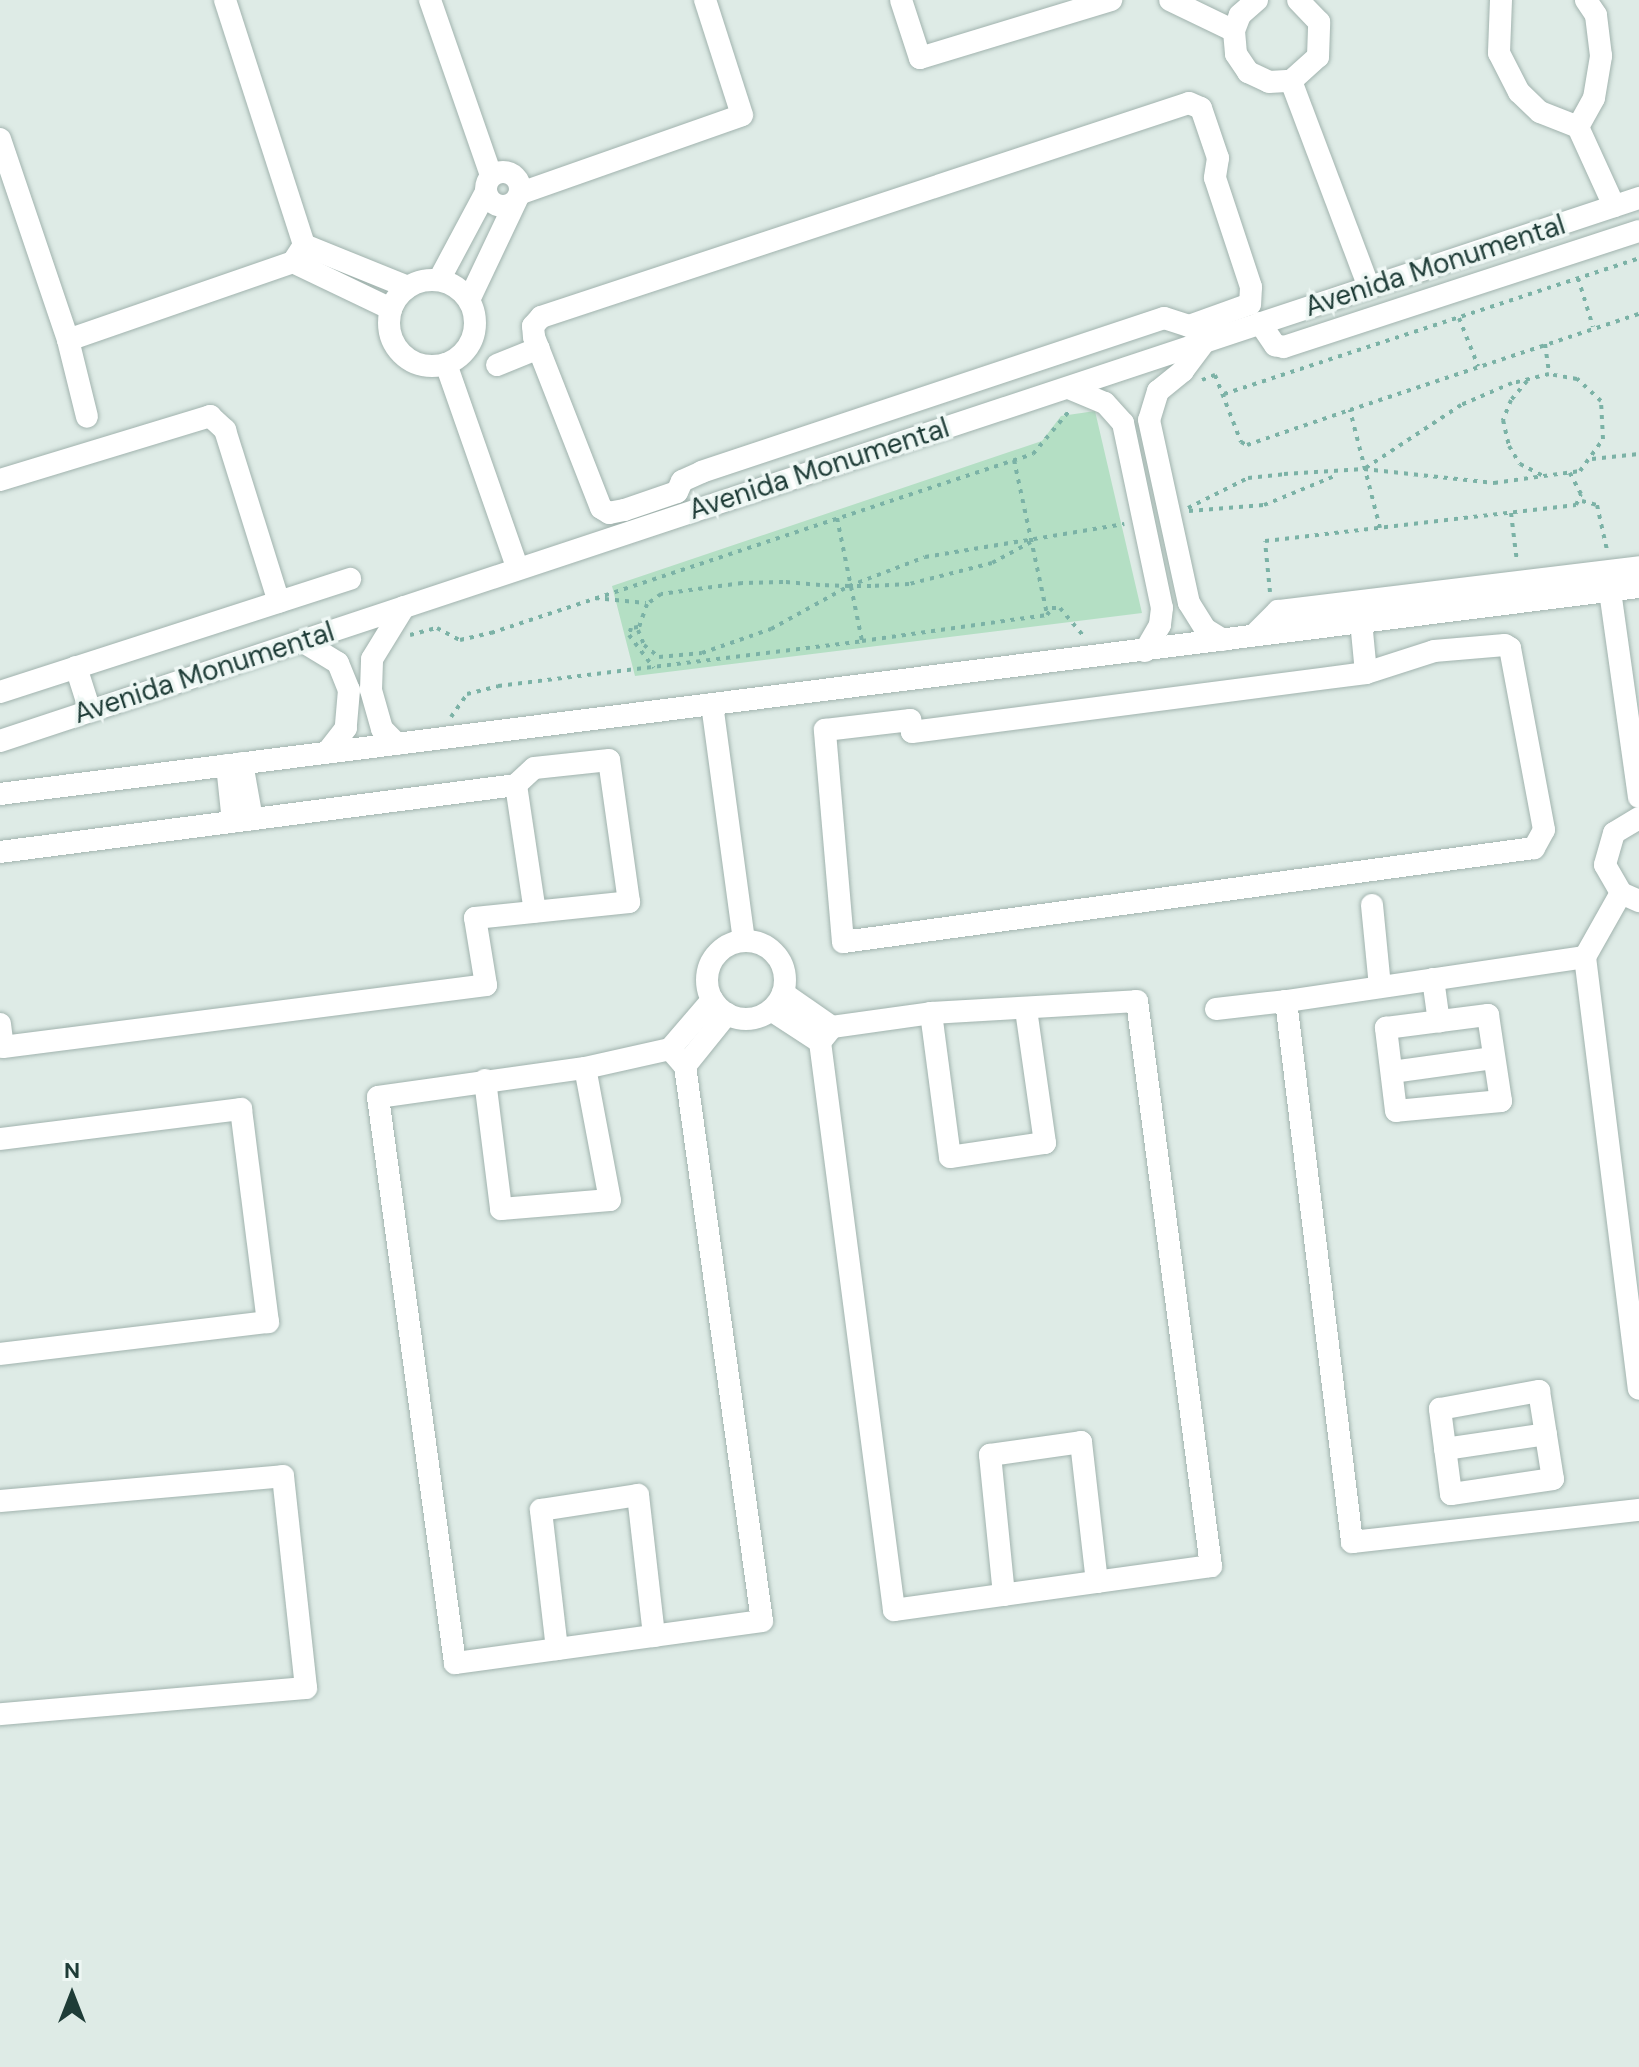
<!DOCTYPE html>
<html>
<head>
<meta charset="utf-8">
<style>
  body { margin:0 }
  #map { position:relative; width:1639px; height:2067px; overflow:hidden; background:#deebe6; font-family:"DM Sans",sans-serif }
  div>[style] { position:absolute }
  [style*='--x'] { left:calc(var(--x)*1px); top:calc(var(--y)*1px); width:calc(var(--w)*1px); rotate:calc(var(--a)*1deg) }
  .green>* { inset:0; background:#b4dfc4 }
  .path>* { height:4px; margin-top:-2px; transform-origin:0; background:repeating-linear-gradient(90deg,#7bb2a6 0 4px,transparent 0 10px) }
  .roads { filter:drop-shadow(0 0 2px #a1b3ae) drop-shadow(0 0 2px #a1b3ae) }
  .minor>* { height:22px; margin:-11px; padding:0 11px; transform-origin:11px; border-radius:11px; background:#fff }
  .minor>.ring { margin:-11px; padding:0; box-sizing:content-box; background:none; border:22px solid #fff; border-radius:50% }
  span { translate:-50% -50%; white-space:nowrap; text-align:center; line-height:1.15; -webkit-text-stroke:7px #eef7f4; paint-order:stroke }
  .street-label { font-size:28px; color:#1e3c37 }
  .north { position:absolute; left:32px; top:1955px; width:80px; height:80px; -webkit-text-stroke:6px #eef7f4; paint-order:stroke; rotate:0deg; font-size:22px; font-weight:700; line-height:32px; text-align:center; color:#1e3c37 }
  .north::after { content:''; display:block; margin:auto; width:28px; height:36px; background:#1e3c37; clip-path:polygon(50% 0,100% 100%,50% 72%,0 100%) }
</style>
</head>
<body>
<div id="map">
  <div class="green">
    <i style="clip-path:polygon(1095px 411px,1142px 613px,635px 676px,612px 586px,1042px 441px,1061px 416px)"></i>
  </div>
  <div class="path">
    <i style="--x:1578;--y:278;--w:51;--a:73"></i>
    <i style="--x:1459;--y:318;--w:52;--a:68.4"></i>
    <i style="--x:1545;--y:344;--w:30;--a:82"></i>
    <i style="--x:1202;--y:380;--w:14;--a:-21"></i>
    <i style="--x:1215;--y:375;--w:72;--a:68.8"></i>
    <i style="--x:1241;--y:442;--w:7;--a:27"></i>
    <i style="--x:1247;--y:445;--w:109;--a:-18.8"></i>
    <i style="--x:1527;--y:381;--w:25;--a:130"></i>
    <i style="--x:1511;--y:400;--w:22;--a:112"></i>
    <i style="--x:1503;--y:420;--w:27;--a:77"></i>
    <i style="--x:1509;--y:446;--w:21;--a:59"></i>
    <i style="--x:1520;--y:464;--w:29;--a:27"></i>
    <i style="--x:1224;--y:394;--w:437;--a:-18.1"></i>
    <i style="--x:1592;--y:459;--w:47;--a:-6.1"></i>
    <i style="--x:1014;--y:460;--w:157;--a:77.9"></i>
    <i style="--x:1582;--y:501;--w:16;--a:15"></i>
    <i style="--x:1597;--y:505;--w:46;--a:77.5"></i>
    <i style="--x:1188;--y:508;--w:67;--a:-26.6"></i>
    <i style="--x:1248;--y:478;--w:36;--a:-6"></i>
    <i style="--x:1284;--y:474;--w:80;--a:-3.6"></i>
    <i style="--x:1364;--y:469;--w:131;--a:6.1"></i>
    <i style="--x:1494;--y:483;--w:87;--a:-7.9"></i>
    <i style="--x:1580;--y:471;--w:39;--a:-54"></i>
    <i style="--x:1603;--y:439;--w:38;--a:-93"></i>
    <i style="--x:1601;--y:401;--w:33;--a:-137"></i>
    <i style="--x:1577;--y:379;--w:28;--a:-170"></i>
    <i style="--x:1549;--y:374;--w:38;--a:166"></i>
    <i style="--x:1512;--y:383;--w:56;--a:156.7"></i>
    <i style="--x:1461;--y:405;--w:116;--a:146.6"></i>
    <i style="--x:1189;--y:511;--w:75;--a:-4.6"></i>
    <i style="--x:1264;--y:505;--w:79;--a:-22.3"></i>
    <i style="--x:1511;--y:513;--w:49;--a:83"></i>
    <i style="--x:837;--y:518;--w:126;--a:78.5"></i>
    <i style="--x:1380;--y:528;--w:122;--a:-104.3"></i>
    <i style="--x:1350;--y:410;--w:305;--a:-18.4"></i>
    <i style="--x:1031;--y:542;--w:44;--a:151.7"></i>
    <i style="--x:992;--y:563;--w:86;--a:165.8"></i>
    <i style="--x:909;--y:584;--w:38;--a:177"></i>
    <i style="--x:871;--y:586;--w:22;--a:180"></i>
    <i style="--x:849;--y:586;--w:29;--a:-178"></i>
    <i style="--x:820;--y:585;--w:37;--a:-175"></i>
    <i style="--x:783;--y:582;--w:41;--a:178.6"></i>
    <i style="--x:742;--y:583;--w:82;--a:172.3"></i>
    <i style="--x:661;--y:594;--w:17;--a:144"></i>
    <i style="--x:647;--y:604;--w:28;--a:109"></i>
    <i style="--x:638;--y:630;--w:16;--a:68"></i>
    <i style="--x:644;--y:645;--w:19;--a:39"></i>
    <i style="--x:659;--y:657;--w:43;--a:-5.3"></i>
    <i style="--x:702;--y:653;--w:73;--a:-19.2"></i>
    <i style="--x:771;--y:629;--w:89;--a:-28.9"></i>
    <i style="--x:849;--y:586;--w:81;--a:-20.9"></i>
    <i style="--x:925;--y:557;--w:202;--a:-9.4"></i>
    <i style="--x:1270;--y:592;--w:51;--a:-95.6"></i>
    <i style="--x:1265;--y:541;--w:313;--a:-6.6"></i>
    <i style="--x:1576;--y:505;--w:12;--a:-66"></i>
    <i style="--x:1581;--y:494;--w:24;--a:-118"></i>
    <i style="--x:595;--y:598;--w:51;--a:5.6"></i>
    <i style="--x:638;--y:627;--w:7;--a:172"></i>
    <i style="--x:631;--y:628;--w:7;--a:106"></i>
    <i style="--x:629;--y:635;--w:41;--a:52.9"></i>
    <i style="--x:410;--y:635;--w:28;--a:-15"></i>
    <i style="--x:437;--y:628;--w:26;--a:28"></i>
    <i style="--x:460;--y:640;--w:32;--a:-13"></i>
    <i style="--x:491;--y:633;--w:571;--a:-18.28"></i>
    <i style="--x:1033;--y:454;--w:57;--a:-49.9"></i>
    <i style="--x:451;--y:717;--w:28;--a:-55"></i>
    <i style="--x:467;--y:694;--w:32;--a:-14"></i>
    <i style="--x:498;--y:686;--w:367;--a:-7"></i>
    <i style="--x:862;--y:641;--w:187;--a:-8"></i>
    <i style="--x:1047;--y:615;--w:9;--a:-54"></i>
    <i style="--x:1052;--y:608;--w:8;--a:0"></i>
    <i style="--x:1060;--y:608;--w:35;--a:50"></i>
  </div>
  <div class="roads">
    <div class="minor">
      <i style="--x:225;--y:0;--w:257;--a:72.1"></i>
      <i style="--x:430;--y:0;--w:185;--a:70.8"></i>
      <i style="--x:901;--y:0;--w:61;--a:71.9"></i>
      <i style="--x:920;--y:58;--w:200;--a:-16.9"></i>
      <i style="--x:1170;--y:0;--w:71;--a:25.8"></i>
      <i style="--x:1257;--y:0;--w:23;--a:139"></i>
      <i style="--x:1240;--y:15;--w:17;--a:111"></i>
      <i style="--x:1234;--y:31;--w:23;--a:85"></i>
      <i style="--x:1236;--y:54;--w:22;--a:56"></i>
      <i style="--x:1248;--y:72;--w:23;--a:25"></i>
      <i style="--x:1269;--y:82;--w:22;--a:-3"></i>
      <i style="--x:1291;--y:81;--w:36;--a:-42"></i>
      <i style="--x:1318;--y:57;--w:35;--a:-88"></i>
      <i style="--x:1319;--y:22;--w:30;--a:-134"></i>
      <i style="--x:1501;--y:0;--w:53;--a:92.2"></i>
      <i style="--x:1499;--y:53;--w:44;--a:62.9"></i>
      <i style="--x:1519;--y:92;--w:29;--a:44"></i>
      <i style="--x:1540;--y:112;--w:41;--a:21.5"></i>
      <i style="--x:1578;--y:127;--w:87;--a:65.5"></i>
      <i style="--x:1291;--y:81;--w:220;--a:69.3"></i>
      <i style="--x:1189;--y:103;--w:13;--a:23"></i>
      <i style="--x:1201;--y:108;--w:53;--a:71.2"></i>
      <i style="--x:1218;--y:158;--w:20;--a:99"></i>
      <i style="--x:1215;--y:178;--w:115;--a:71.7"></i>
      <i style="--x:1251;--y:287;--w:17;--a:93"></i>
      <i style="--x:1250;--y:304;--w:65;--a:160.2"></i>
      <i style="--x:1189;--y:326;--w:26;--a:-162"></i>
      <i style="--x:1164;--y:318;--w:487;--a:161.6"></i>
      <i style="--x:702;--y:472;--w:22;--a:156"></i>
      <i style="--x:682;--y:481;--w:12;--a:114"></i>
      <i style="--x:677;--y:492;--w:56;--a:161.2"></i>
      <i style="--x:624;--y:510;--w:15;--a:169"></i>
      <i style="--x:609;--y:513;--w:9;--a:-148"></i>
      <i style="--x:601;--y:508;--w:184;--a:-111.4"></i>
      <i style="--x:534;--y:337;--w:11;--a:-95"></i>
      <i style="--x:533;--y:326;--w:12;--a:-48"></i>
      <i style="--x:541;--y:317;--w:682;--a:-18.28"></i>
      <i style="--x:1578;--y:127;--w:33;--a:-61"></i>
      <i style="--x:1594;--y:98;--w:43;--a:-80.5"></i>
      <i style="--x:1601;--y:56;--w:41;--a:-97"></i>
      <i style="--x:1596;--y:15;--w:18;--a:-124"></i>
      <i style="--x:0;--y:139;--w:212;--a:71.3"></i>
      <i style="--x:68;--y:340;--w:79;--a:76.1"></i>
      <i class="ring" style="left:486px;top:172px;width:12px;height:12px"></i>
      <i style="--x:521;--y:193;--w:234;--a:-19.4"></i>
      <i style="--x:742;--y:115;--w:121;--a:-107.8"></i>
      <i style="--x:304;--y:245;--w:112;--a:22"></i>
      <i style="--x:293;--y:262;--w:109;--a:25.6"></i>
      <i style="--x:439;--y:280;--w:100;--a:-61.9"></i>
      <i class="ring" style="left:389px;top:280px;width:64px;height:64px"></i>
      <i style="--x:469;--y:300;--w:110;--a:-64.6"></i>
      <i style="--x:1260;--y:323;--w:27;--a:56"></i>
      <i style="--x:1275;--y:345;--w:9;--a:13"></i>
      <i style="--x:1284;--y:347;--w:373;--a:-18.1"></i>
      <i style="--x:68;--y:340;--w:238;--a:-19.1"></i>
      <i style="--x:293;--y:262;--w:20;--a:-57"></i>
      <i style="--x:1203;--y:344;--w:34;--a:127"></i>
      <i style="--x:1183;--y:371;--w:32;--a:141"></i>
      <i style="--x:1158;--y:391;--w:30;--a:107"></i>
      <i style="--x:1149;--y:420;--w:187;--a:77.7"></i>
      <i style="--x:1189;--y:603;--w:31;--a:58"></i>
      <i style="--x:1205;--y:629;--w:21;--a:31"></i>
      <i style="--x:446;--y:364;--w:215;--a:70.7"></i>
      <i style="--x:497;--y:365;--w:45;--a:-22"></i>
      <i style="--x:1069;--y:388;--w:39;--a:23"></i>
      <i style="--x:1105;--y:403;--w:27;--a:48"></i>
      <i style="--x:1123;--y:423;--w:189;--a:78.1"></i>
      <i style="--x:1162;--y:608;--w:17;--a:97"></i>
      <i style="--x:1160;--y:625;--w:30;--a:120"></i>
      <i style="--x:0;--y:480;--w:220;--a:-16.9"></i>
      <i style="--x:210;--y:416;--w:21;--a:43"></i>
      <i style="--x:225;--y:430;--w:180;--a:72.6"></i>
      <i style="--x:1610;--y:591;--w:208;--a:82"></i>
      <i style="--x:1361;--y:621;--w:52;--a:84.5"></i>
      <i style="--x:1257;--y:632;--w:30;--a:-45"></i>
      <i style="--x:1278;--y:611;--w:364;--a:-6.9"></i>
      <i style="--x:302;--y:641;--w:42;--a:31.4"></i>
      <i style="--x:338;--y:663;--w:29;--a:68"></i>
      <i style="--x:349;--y:690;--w:38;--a:95"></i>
      <i style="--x:346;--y:728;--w:31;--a:128"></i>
      <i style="--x:1505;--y:645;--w:6;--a:31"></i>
      <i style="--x:1510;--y:648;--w:185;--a:79.4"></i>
      <i style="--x:1544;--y:830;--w:21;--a:119"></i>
      <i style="--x:1534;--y:848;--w:697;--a:172.25"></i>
      <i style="--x:843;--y:942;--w:213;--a:-94.9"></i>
      <i style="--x:825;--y:730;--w:86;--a:-6.7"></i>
      <i style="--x:910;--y:720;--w:12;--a:81"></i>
      <i style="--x:912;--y:732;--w:458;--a:-7.4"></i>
      <i style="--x:1366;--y:673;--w:71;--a:-17.9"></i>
      <i style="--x:1434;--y:651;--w:71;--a:-4.8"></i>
      <i style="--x:76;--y:667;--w:46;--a:72.3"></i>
      <i style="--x:0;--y:692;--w:368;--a:-17.9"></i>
      <i style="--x:712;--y:704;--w:238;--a:82.3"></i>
      <i style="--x:0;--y:741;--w:1727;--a:-18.33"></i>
      <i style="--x:397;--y:744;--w:21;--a:-135"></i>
      <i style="--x:382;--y:729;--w:41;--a:-105.8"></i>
      <i style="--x:371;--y:690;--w:31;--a:-88"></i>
      <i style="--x:372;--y:659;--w:61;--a:-58.4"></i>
      <i style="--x:242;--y:763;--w:57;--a:79.9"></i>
      <i style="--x:227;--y:765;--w:57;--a:84"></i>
      <i style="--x:0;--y:794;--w:1652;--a:-7.2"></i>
      <i style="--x:1639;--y:818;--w:29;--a:149"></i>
      <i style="--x:1614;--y:833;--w:33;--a:106"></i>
      <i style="--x:1605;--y:865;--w:32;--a:60"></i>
      <i style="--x:1621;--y:893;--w:20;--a:24"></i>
      <i style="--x:0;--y:852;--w:520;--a:-7.4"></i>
      <i style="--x:516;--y:785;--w:128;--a:81.5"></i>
      <i style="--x:1621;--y:893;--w:73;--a:119.4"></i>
      <i style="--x:1585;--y:957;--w:435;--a:82.9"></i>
      <i style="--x:1372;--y:905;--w:81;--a:84.4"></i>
      <i class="ring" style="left:707px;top:941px;width:56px;height:56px"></i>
      <i style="--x:1585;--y:957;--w:302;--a:171.6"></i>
      <i style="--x:1286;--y:1001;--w:545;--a:83.04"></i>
      <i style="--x:1352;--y:1542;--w:289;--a:-6.4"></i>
      <i style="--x:1433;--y:979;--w:43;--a:82.1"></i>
      <i style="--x:783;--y:993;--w:60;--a:34.8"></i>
      <i style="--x:1137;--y:1001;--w:570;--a:82.54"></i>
      <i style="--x:1211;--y:1566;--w:320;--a:172.1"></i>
      <i style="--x:894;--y:1610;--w:573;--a:-97.42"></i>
      <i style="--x:820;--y:1042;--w:19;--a:-51"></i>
      <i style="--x:832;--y:1027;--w:100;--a:-8"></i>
      <i style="--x:931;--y:1013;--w:206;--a:-3.3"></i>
      <i style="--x:1216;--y:1009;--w:70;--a:-6.5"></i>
      <i style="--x:771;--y:1010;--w:59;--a:33.1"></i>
      <i style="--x:931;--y:1013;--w:145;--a:82.5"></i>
      <i style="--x:950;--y:1157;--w:96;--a:-8.4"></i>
      <i style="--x:1045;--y:1143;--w:135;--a:-98.1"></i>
      <i style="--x:1488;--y:1015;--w:87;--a:81.4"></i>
      <i style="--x:1501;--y:1101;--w:105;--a:174.6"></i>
      <i style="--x:1396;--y:1111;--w:84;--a:-96.9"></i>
      <i style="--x:1386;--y:1028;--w:103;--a:-7.3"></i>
      <i style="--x:0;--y:1024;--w:23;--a:83"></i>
      <i style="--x:3;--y:1047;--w:487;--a:-7.3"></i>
      <i style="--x:486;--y:985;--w:68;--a:-99.3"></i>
      <i style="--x:475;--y:918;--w:155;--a:-5.9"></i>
      <i style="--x:629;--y:902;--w:143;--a:-98"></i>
      <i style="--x:609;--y:760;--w:75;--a:173.9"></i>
      <i style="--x:534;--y:768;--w:25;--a:137"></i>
      <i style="--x:670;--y:1049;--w:23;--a:49"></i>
      <i style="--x:685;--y:1066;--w:560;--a:82.1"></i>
      <i style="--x:762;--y:1621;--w:310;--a:172.2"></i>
      <i style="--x:455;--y:1663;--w:571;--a:-97.75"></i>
      <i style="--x:378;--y:1097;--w:209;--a:-8"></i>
      <i style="--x:585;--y:1068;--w:87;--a:-12.6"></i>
      <i style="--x:670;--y:1049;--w:65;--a:-49.4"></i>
      <i style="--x:685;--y:1066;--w:67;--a:-51.1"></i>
      <i style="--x:1392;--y:1072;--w:102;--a:-7.9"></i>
      <i style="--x:485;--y:1080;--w:130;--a:82.9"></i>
      <i style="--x:501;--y:1209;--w:109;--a:-4.7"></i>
      <i style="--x:610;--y:1200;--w:134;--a:-100.7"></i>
      <i style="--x:0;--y:1139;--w:243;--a:-7.1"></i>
      <i style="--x:241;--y:1109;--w:215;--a:82.8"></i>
      <i style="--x:268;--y:1322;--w:270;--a:173.2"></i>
      <i style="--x:1539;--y:1391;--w:89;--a:81"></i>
      <i style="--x:1553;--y:1479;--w:103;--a:171.6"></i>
      <i style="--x:1451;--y:1494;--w:86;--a:-97.4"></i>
      <i style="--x:1440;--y:1409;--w:101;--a:-10.3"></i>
      <i style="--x:1445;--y:1449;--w:102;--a:-8.4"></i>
      <i style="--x:0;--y:1501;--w:284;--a:-5"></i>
      <i style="--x:283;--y:1476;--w:213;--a:83.8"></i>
      <i style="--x:306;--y:1688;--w:307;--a:175.1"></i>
      <i style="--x:1004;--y:1595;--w:141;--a:-95.7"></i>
      <i style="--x:990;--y:1455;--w:92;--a:-8.1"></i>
      <i style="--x:1081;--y:1442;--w:141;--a:83.5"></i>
      <i style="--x:557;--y:1649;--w:140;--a:-96.6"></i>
      <i style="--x:541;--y:1510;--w:98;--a:-8.8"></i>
      <i style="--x:638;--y:1495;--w:142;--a:83.5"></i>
    </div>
  </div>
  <div class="street-label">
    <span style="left:1435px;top:266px;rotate:-18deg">Avenida Monumental</span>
    <span style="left:819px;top:469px;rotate:-18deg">Avenida Monumental</span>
    <span style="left:204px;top:673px;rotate:-18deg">Avenida Monumental</span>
  </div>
  <div class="north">N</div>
</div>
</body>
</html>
